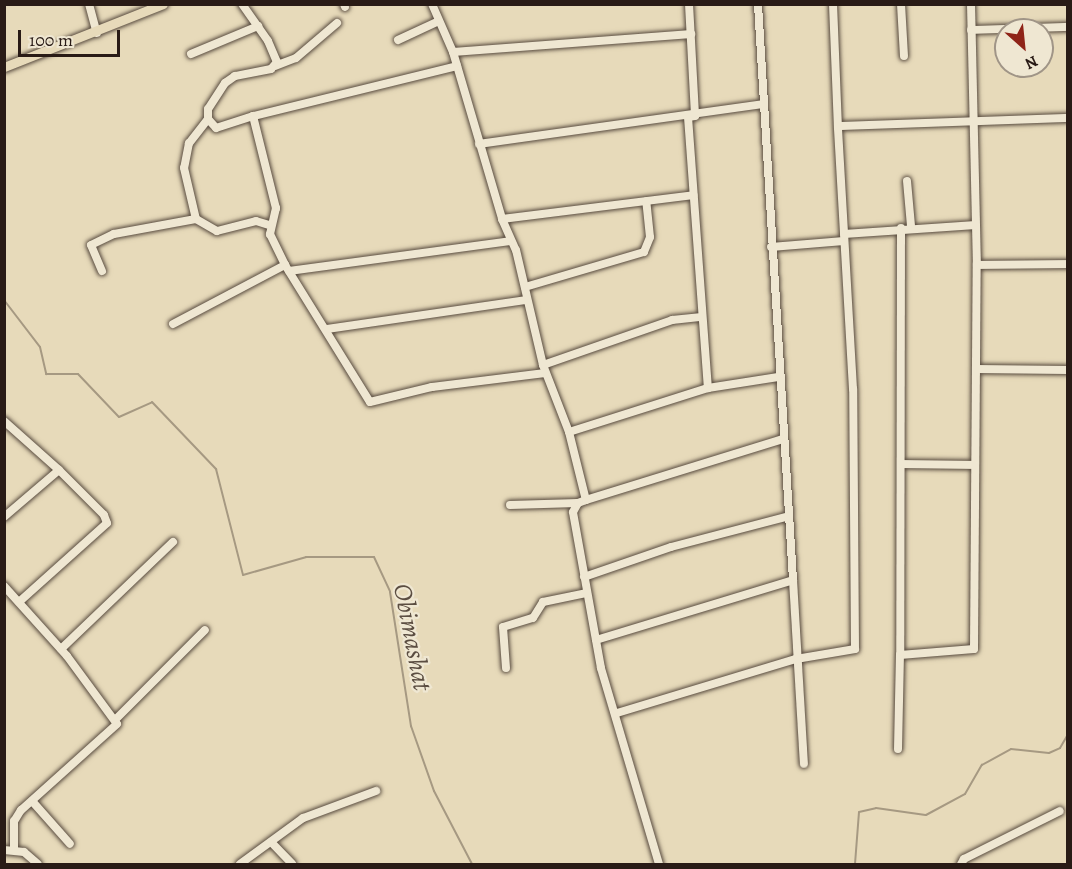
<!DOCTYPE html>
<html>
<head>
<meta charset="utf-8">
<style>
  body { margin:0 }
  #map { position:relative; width:1072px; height:869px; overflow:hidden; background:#e7daba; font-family:Alegreya,serif }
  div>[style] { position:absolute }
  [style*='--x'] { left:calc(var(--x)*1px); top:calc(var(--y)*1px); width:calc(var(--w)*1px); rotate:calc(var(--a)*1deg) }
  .stream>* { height:2px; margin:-1px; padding:0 1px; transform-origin:1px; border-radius:1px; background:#a69982 }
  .roads { filter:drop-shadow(0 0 2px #584b3f) drop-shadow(0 0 2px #584b3f) }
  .minor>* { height:8px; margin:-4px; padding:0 4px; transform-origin:4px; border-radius:4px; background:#efe7d2 }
  .major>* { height:9px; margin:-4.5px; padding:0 4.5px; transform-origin:4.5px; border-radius:4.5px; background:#e7daba }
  span { translate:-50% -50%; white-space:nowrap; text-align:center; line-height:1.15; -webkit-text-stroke:4.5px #efe7d2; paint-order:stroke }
  .water-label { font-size:26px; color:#5b4d41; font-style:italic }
  .frame { position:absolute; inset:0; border:6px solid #291b16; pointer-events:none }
  .north { position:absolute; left:994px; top:18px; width:60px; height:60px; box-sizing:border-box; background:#efe7d2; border:2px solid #a09587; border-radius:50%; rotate:153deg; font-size:16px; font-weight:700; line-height:24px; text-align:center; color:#291b16 }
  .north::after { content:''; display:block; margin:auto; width:21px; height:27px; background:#8f2418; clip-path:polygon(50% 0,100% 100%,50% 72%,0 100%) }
  .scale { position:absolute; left:18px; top:30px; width:102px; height:27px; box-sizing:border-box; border:3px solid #291b16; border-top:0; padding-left:8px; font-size:18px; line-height:21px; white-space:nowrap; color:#291b16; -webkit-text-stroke:4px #efe7d2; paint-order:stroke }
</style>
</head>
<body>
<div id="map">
  <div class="stream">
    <i style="--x:4;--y:300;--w:59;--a:52.5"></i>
    <i style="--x:40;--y:347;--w:28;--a:77"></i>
    <i style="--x:46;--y:374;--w:32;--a:0"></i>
    <i style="--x:78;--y:374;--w:59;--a:46.4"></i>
    <i style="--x:119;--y:417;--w:36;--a:-24"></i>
    <i style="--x:152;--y:402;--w:93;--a:46.3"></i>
    <i style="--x:216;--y:469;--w:109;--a:75.7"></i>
    <i style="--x:243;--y:575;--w:66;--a:-15.9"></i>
    <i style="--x:306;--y:557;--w:68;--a:0"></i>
    <i style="--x:374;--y:557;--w:38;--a:65"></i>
    <i style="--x:390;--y:592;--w:136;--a:81.1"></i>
    <i style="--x:411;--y:726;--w:69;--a:70.5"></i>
    <i style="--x:434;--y:791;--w:82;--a:62.5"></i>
    <i style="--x:855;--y:864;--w:52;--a:-85.6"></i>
    <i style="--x:859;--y:812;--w:17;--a:-13"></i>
    <i style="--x:876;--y:808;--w:50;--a:8"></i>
    <i style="--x:926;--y:815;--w:44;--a:-28.3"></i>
    <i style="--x:965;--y:794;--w:34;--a:-60"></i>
    <i style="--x:982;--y:765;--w:33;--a:-29"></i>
    <i style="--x:1011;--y:749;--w:38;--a:6"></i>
    <i style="--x:1049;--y:753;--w:12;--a:-24"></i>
    <i style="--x:1060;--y:748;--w:16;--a:-60"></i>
  </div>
  <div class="roads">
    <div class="minor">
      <i style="--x:89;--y:4;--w:30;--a:75"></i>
      <i style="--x:242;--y:4;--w:45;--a:54.9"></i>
      <i style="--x:268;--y:41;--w:23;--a:67"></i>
      <i style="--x:277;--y:62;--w:9;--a:131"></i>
      <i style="--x:271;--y:69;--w:37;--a:169"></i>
      <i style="--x:235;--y:76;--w:12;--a:145"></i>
      <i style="--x:225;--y:83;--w:31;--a:123"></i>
      <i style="--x:208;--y:109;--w:10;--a:90"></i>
      <i style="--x:208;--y:119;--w:12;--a:48"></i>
      <i style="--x:216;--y:128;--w:39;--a:-18"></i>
      <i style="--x:344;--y:4;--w:3;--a:72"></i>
      <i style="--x:432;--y:4;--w:52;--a:66.4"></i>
      <i style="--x:453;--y:52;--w:174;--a:73.6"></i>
      <i style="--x:502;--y:219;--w:34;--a:66"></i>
      <i style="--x:516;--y:250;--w:118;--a:76.8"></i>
      <i style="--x:543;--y:365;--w:72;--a:68.8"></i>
      <i style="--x:569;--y:432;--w:70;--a:76"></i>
      <i style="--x:689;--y:4;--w:112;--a:86.9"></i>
      <i style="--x:695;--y:116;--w:7;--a:172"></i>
      <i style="--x:688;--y:117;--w:272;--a:85.8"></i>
      <i style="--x:833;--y:4;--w:122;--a:87.7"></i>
      <i style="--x:838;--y:126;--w:230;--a:-2"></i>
      <i style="--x:901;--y:4;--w:52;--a:86.7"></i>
      <i style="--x:971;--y:4;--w:261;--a:88.7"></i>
      <i style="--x:977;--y:265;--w:91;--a:-0.6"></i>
      <i style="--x:971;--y:30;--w:97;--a:-1.8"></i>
      <i style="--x:398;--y:40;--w:43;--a:-24.8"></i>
      <i style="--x:453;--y:52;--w:239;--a:-4.3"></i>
      <i style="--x:191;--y:54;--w:73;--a:-22.7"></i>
      <i style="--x:275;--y:66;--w:22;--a:-21"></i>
      <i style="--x:296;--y:58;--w:54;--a:-40.5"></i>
      <i style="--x:457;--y:66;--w:210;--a:166.2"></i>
      <i style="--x:253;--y:116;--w:95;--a:76"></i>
      <i style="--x:276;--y:208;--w:27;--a:103"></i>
      <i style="--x:270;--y:234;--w:34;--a:64"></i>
      <i style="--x:285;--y:265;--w:161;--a:58.2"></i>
      <i style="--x:370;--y:402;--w:64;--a:-13.6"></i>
      <i style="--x:432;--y:387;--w:114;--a:-7.1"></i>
      <i style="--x:208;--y:119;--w:31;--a:128"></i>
      <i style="--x:189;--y:143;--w:25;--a:101"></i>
      <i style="--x:184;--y:168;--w:52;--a:76.8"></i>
      <i style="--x:196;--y:219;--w:24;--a:30"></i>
      <i style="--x:217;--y:231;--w:40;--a:-14.4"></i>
      <i style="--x:256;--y:221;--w:14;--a:17"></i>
      <i style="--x:479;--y:144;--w:286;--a:-8"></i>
      <i style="--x:907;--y:181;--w:45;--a:84.9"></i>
      <i style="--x:502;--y:219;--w:193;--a:-7.1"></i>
      <i style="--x:901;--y:228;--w:427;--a:90.1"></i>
      <i style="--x:900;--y:655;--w:74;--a:-4.6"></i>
      <i style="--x:974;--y:649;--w:384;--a:-89.6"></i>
      <i style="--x:844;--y:234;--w:132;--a:-3.9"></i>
      <i style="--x:771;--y:247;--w:73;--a:-4.7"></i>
      <i style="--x:102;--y:271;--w:28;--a:-113"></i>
      <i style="--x:91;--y:245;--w:25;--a:-26"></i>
      <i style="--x:114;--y:234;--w:83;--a:-10.4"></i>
      <i style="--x:289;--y:271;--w:223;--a:-7.7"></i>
      <i style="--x:525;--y:287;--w:124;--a:-16.4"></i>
      <i style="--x:644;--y:252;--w:16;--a:-68"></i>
      <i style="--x:650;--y:237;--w:36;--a:-96"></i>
      <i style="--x:173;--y:324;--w:127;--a:-27.8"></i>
      <i style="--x:327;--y:329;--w:202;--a:-8.3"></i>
      <i style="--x:543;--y:365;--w:137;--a:-19.2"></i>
      <i style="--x:672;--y:320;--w:30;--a:-6"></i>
      <i style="--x:976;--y:369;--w:92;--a:0.6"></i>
      <i style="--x:4;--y:421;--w:74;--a:41.7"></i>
      <i style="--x:59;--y:470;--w:72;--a:139.5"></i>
      <i style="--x:569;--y:432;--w:146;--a:-17.6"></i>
      <i style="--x:708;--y:388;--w:71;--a:-8.9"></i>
      <i style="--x:903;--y:464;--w:72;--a:0.8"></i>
      <i style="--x:510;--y:505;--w:68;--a:-1.7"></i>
      <i style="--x:584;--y:577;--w:92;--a:-19"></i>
      <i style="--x:671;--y:547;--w:122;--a:-14.7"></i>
      <i style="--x:793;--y:580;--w:184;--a:86.6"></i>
      <i style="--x:4;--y:586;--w:94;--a:48"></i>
      <i style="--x:67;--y:656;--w:84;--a:53.7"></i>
      <i style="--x:117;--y:724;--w:129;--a:138.1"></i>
      <i style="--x:21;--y:810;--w:13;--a:122"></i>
      <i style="--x:14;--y:821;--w:28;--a:90"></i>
      <i style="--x:19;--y:602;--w:118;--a:-41.9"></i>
      <i style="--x:107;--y:523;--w:9;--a:-111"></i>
      <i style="--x:104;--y:515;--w:64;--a:-135"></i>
      <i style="--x:596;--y:640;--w:206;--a:-16.9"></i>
      <i style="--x:793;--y:580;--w:577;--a:-93.48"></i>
      <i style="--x:61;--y:649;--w:155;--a:-43.7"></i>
      <i style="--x:506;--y:668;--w:41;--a:-94.2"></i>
      <i style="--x:503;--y:627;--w:31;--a:-17"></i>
      <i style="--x:533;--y:618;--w:19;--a:-58"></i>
      <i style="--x:543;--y:602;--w:45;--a:-11.6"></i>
      <i style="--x:617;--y:713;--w:187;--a:-16.8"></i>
      <i style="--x:796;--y:659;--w:60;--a:-9.6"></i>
      <i style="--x:855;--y:649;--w:260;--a:-90.4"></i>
      <i style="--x:853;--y:389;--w:263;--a:-93.3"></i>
      <i style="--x:115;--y:720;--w:127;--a:-45"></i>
      <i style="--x:898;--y:749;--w:94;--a:-88.8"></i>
      <i style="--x:32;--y:801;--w:57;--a:48.5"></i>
      <i style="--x:272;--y:843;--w:29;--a:46"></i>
      <i style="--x:4;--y:850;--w:20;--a:6"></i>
      <i style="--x:24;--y:852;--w:18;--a:41"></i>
      <i style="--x:240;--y:864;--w:78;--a:-36.1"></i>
      <i style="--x:303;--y:818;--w:78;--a:-20.3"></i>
      <i style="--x:659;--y:864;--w:204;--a:-106.5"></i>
      <i style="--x:601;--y:668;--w:158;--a:-100.2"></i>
      <i style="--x:573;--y:512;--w:10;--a:-61"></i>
      <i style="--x:578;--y:503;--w:9;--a:-21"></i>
      <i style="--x:586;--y:500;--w:206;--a:-17.2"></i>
      <i style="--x:961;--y:864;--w:6;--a:-59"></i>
      <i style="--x:964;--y:859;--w:107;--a:-26.6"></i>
    </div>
    <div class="major">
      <i style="--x:4;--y:67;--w:171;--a:-21.6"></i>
    </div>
  </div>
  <div class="water-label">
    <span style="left:412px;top:637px;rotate:79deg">Obimashat</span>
  </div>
  <div class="frame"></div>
  <div class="north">N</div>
  <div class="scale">100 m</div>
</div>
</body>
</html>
